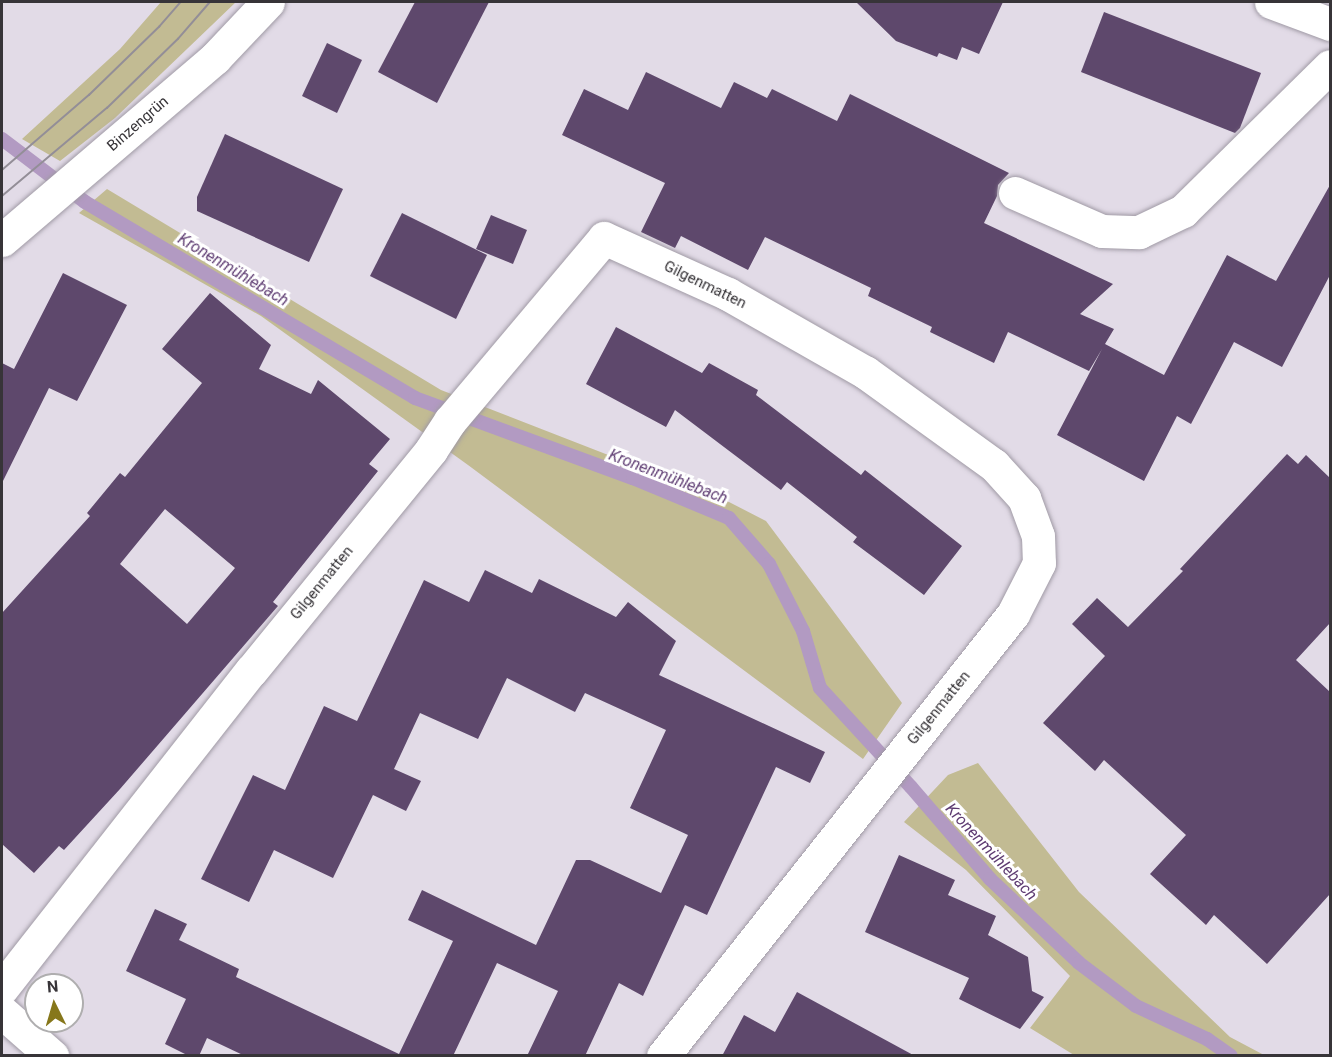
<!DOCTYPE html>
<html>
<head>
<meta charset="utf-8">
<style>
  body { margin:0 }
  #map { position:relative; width:1332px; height:1057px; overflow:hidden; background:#e2dbe7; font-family:Roboto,sans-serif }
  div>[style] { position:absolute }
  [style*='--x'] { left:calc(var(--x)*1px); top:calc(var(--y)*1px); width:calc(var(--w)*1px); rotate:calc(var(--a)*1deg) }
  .green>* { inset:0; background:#c2bb93 }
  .stream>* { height:14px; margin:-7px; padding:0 7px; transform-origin:7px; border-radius:7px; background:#b29ac2 }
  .building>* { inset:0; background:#5e486c }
  .roads { filter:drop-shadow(0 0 2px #a09aa5) drop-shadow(0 0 2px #a09aa5) }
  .minor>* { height:33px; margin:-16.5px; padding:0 16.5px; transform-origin:16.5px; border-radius:16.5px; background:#fff }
  .tram>* { height:1.5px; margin:-0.75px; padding:0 0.75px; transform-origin:0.75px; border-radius:0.75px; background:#938e97 }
  span { translate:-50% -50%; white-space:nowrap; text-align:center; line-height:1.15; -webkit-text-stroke:6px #fff; paint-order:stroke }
  .street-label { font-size:15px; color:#373438 }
  .water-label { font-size:16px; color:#5e3c72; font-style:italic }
  .frame { position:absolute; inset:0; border:3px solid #373438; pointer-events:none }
  .north { position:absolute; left:24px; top:973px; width:60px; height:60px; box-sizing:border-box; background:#fff; border:2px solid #afaeaf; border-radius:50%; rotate:355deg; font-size:16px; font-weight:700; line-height:24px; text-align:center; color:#373438 }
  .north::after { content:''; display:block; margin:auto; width:21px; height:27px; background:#86771b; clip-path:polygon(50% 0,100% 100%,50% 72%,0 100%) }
</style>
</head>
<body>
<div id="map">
  <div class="green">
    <i style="clip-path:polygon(161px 2px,236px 2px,115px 118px,60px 161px,22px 139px,120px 49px)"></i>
    <i style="clip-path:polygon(107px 189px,441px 390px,729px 502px,766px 521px,902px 703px,863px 759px,468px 465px,261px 316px,79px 213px)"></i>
    <i style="clip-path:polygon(978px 763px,1079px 892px,1230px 1037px,1264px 1055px,1074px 1055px,1030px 1028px,1070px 976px,966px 870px,904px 822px,948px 775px)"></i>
  </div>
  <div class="stream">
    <i style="--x:2;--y:139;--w:104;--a:37.2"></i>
    <i style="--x:85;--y:202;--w:384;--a:30.7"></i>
    <i style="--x:415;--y:398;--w:232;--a:20.2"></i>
    <i style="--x:633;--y:478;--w:104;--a:22.6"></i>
    <i style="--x:729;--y:518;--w:61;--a:49"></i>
    <i style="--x:769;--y:564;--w:75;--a:63.1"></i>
    <i style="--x:803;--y:631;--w:59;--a:73.4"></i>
    <i style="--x:820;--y:688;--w:134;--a:47.4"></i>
    <i style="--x:911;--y:787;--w:121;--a:49.3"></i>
    <i style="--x:990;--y:879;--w:122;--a:43.3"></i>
    <i style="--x:1079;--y:963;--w:71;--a:37"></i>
    <i style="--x:1136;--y:1006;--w:78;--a:24.9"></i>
    <i style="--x:1207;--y:1039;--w:29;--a:35"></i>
  </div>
  <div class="building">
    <i style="clip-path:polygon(415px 2px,489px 2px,437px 103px,378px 72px)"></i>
    <i style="clip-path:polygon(856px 2px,1003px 2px,979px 54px,962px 47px,957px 60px,939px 53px,937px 57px,896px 41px)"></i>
    <i style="clip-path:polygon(1104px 12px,1261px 73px,1240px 128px,1235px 133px,1081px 72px)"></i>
    <i style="clip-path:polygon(327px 43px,362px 60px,337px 113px,302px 96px)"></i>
    <i style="clip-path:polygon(646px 72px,721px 108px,734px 82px,767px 98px,772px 89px,837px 121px,850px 94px,1009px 173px,998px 185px,997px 196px,984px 223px,1113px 284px,1080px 314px,1114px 329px,1105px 344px,1164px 375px,1227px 255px,1276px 281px,1330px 185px,1330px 275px,1282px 367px,1234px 342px,1191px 424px,1177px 416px,1144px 481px,1057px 435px,1102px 349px,1089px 371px,1008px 332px,994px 363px,930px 332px,932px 327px,868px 296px,871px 288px,765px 237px,748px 270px,681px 236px,675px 248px,641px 232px,665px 183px,562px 135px,584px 89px,628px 110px)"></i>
    <i style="clip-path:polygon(225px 134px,343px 189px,309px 262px,197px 211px,197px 197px)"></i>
    <i style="clip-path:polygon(402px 213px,487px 255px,456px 319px,370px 276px)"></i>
    <i style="clip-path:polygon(491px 215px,527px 230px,513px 264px,476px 249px)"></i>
    <i style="clip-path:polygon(63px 273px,127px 305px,77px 401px,49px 388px,2px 483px,2px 363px,14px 369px)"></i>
    <i style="clip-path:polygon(evenodd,210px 293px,271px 345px,259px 369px,311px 394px,318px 380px,390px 439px,369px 464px,378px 471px,273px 602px,278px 606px,120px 789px,64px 850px,59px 846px,34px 873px,2px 844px,2px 613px,90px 516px,87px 513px,120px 473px,125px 477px,202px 383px,162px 349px,210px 293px,165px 509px,235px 568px,187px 624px,120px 564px,165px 509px)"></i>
    <i style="clip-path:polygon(616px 327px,702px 373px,709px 363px,758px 390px,756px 395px,861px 475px,865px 470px,962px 546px,924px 595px,853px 542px,857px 537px,787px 482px,781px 490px,675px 410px,666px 427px,586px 384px)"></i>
    <i style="clip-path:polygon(1287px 454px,1298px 464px,1306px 455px,1330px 478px,1330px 623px,1296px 660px,1330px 692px,1330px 894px,1267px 964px,1214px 915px,1206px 925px,1150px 874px,1186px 835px,1104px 760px,1095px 771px,1043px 723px,1105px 656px,1072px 624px,1097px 598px,1128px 627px,1183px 571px,1180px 569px)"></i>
    <i style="clip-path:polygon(485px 570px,532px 593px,539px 579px,616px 617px,628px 602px,676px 641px,659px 675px,825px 752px,810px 783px,776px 767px,707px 915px,685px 905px,643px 996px,619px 983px,585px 1056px,527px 1056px,558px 991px,497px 963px,453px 1056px,245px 1056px,207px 1038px,199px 1056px,189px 1056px,165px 1044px,186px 999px,126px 971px,155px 909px,187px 924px,179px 940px,239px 969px,236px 977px,399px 1054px,453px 941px,408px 920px,422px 890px,536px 945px,576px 860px,590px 860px,661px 893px,688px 835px,630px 808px,666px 730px,585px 693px,575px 712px,507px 678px,478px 739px,420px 713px,394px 769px,421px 781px,406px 811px,373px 795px,333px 878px,274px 850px,249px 902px,201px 879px,253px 775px,285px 790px,324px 706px,357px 721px,424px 580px,469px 602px)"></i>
    <i style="clip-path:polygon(899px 855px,955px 880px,948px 895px,996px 916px,988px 935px,1028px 957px,1032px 991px,1044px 997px,1020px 1029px,959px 999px,969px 978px,865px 932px)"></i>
    <i style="clip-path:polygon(797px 992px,915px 1056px,722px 1056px,744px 1015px,775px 1032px)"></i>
  </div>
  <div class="roads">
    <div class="minor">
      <i style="--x:1271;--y:2;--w:63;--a:20.4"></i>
      <i style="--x:1015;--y:193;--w:95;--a:23.6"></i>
      <i style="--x:1102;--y:231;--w:37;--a:2"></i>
      <i style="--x:1139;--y:232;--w:49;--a:-25.5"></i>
      <i style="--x:1183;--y:211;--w:206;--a:-44.6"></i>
      <i style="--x:2;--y:240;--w:280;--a:-40.5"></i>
      <i style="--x:215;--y:58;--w:77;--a:-46.6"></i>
      <i style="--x:2;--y:988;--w:403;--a:-51.9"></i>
      <i style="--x:251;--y:671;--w:285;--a:-50.8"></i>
      <i style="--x:431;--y:450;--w:35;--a:-57"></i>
      <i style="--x:450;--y:421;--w:239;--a:-49.9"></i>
      <i style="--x:604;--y:238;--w:136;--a:24.3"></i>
      <i style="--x:728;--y:294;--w:158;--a:29.7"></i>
      <i style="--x:865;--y:372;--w:159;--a:35.8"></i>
      <i style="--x:994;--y:465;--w:45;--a:47.7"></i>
      <i style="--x:1024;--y:498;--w:40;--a:69.8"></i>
      <i style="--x:1038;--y:536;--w:27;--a:88"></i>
      <i style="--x:1039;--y:563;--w:57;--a:117"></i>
      <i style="--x:1013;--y:614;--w:564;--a:128.37"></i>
      <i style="--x:2;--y:1012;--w:67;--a:41.3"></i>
    </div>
  </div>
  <div class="tram">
    <i style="--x:2;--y:170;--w:115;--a:-40.8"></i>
    <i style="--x:89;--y:95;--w:98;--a:-44.2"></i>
    <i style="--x:159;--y:27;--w:33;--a:-49"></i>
    <i style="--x:2;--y:196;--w:137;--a:-40"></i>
    <i style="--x:107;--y:108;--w:99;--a:-44.2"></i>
    <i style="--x:178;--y:39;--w:49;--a:-49.1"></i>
  </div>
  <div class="street-label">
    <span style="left:138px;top:124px;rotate:-41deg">Binzengrün</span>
    <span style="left:705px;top:285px;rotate:26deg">Gilgenmatten</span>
    <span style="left:322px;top:583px;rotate:-51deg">Gilgenmatten</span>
    <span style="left:939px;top:708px;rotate:-51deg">Gilgenmatten</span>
  </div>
  <div class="water-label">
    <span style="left:233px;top:270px;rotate:31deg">Kronenmühlebach</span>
    <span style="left:668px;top:477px;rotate:21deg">Kronenmühlebach</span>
    <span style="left:991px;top:852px;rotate:47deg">Kronenmühlebach</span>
  </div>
  <div class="frame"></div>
  <div class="north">N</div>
</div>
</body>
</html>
